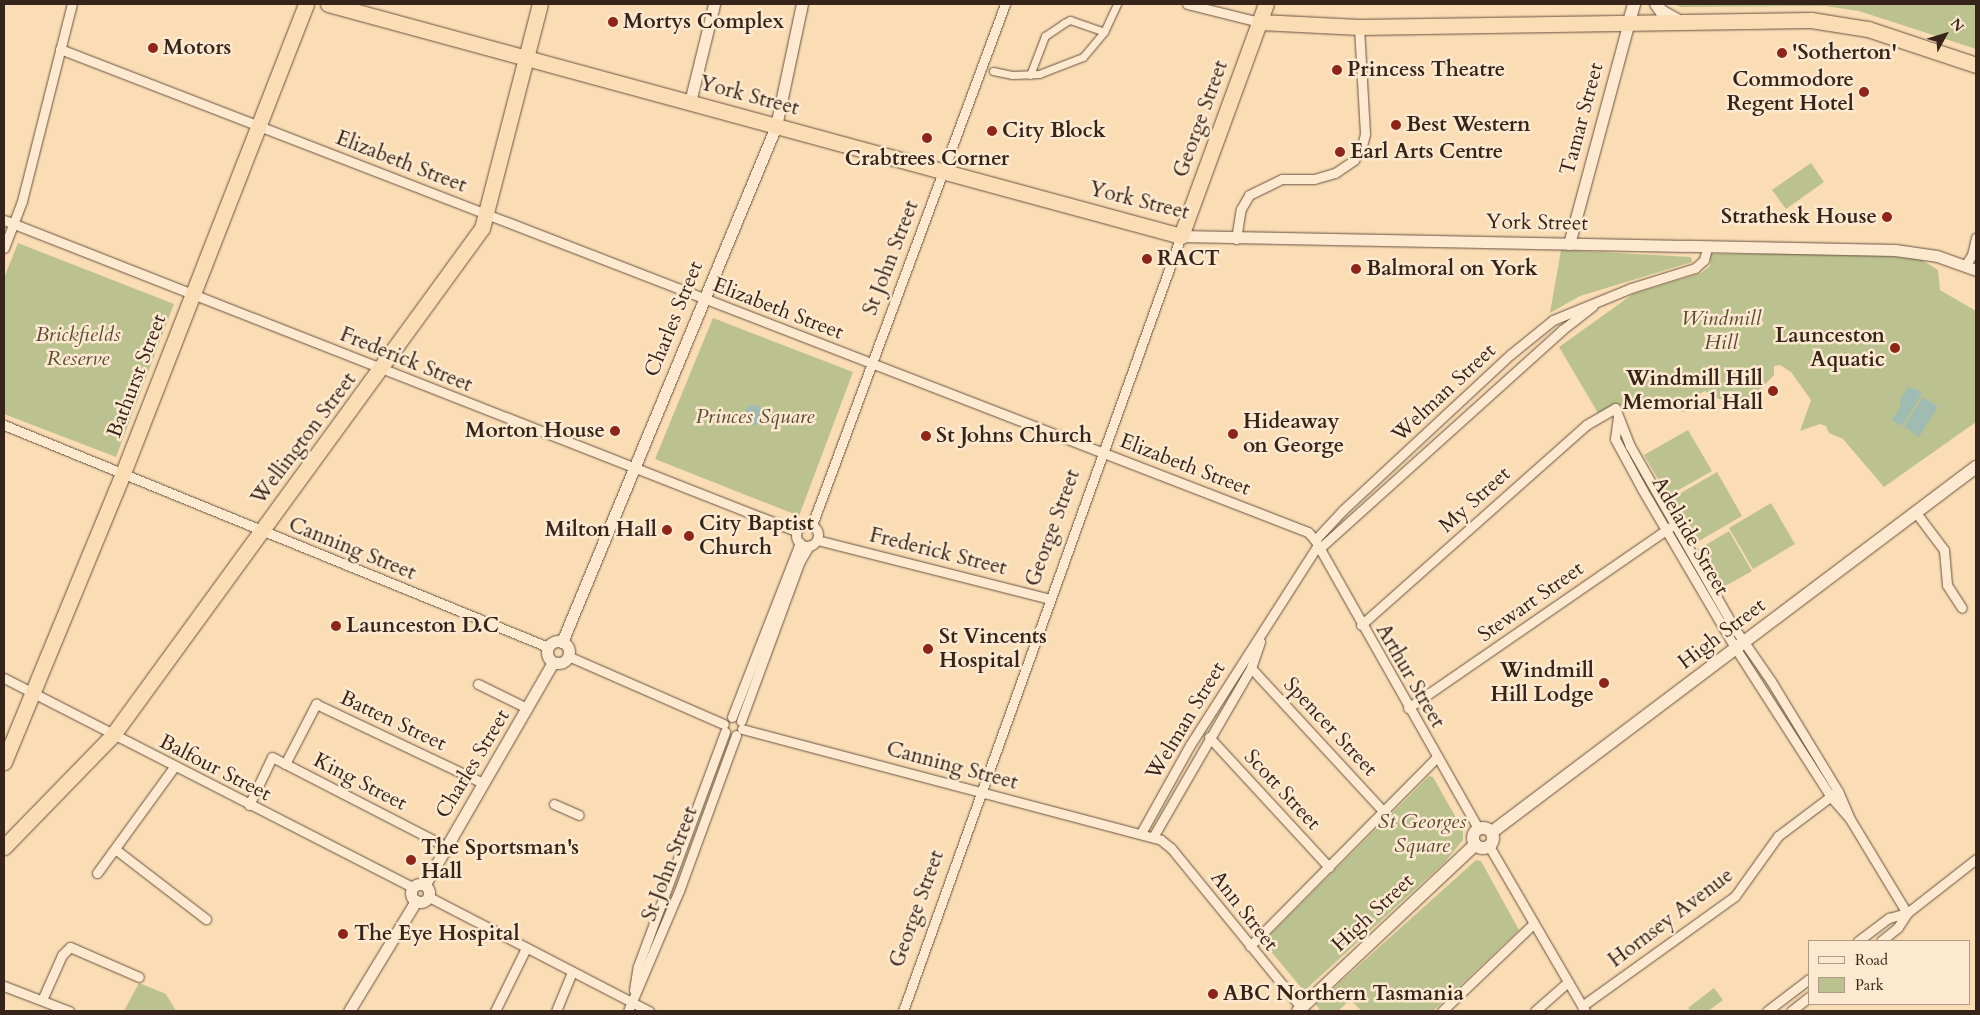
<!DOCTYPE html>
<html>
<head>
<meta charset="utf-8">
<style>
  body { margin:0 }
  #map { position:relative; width:1980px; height:1015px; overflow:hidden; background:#fbddb5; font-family:Cardo,serif }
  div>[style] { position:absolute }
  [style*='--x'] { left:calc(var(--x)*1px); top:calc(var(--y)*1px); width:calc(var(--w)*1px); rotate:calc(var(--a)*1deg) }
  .green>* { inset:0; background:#bcc28f }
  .water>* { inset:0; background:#9fbbb2 }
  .round { border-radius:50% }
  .roads { filter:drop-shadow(0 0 1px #675241) drop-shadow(0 0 1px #675241) }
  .pedestrian>* { height:7px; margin:-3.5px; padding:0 3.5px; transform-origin:3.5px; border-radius:3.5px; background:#fce9cf }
  .minor>* { height:9px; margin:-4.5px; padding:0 4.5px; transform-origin:4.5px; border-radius:4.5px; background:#fce9cf }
  .minor>.ring { margin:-4.5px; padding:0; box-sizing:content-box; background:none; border:9px solid #fce9cf; border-radius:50% }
  .tertiary>* { height:11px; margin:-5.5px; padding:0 5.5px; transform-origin:5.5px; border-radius:5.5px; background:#fce9cf }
  .tertiary>.ring { margin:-5.5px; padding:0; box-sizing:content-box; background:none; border:11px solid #fce9cf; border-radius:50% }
  .secondary>* { height:12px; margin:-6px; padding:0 6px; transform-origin:6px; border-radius:6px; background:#fce9cf }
  .secondary>.ring { margin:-6px; padding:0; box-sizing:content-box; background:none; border:12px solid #fce9cf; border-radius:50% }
  .trunk>* { height:15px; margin:-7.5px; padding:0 7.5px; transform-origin:7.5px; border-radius:7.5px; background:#fbddb5 }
  .dots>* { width:14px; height:14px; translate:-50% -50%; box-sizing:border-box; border:2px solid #fce9cf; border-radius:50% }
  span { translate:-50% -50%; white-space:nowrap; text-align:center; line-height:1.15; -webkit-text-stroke:5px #fce9cf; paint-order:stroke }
  .poi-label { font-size:21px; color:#36231a; font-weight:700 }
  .left { translate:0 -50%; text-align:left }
  .right { translate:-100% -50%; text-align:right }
  .street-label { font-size:21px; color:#36231a }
  .park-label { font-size:21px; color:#584b37; font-style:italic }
  .frame { position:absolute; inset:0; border:5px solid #36231a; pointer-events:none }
  .legend { position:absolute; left:1808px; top:940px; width:162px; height:65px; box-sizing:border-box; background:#fce9cf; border:1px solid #ad9a87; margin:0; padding:6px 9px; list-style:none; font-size:15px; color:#36231a }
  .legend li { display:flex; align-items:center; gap:10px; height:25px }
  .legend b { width:25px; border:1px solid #ad9a87 }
  .north { position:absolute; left:1920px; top:10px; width:50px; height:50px; -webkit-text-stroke:4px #fce9cf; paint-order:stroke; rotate:51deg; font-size:14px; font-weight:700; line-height:20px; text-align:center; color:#36231a }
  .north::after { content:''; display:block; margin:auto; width:18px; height:22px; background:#36231a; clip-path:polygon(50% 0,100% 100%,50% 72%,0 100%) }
</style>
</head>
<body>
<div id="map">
  <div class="green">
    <i style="clip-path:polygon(1673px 4px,1976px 4px,1976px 49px,1859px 11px,1825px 6px,1681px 7px)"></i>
    <i style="clip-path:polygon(1811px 163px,1824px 182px,1786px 209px,1772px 190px)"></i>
    <i style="clip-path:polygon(18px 243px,174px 304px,116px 457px,4px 414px,4px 278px)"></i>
    <i style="clip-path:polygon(1561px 250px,1691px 257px,1692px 262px,1580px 296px,1550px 313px)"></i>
    <i style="clip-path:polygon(1711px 254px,1863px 254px,1920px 259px,1938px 270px,1940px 290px,1976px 311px,1976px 422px,1884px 487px,1843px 439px,1829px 433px,1826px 426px,1820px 424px,1800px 431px,1811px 400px,1791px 372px,1780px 365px,1774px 366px,1774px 375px,1753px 397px,1729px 401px,1715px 398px,1705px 391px,1696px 396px,1690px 409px,1685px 412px,1643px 404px,1620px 405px,1598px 413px,1559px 347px,1633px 294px,1701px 273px,1710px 266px)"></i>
    <i style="clip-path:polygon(713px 318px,853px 372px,799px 516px,655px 459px)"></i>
    <i style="clip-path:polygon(1688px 430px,1712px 471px,1668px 496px,1644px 455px)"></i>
    <i style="clip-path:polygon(1717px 472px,1742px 516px,1699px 541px,1674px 497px)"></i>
    <i style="clip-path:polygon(1771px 503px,1795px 544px,1753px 569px,1729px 528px)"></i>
    <i style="clip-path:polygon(1729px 531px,1752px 571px,1720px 589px,1697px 550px)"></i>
    <i style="clip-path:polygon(1429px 776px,1433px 777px,1463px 830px,1463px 840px,1444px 863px,1304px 991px,1263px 942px)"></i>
    <i style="clip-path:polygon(1476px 860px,1481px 861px,1519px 930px,1433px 1011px,1362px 1011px,1350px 1000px,1338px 1011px,1320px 1011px,1316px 1004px)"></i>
    <i style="clip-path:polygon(139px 983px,166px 994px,176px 1011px,124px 1011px)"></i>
    <i style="clip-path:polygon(1714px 988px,1723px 1000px,1708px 1011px,1691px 1011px,1688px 1008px)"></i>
  </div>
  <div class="water">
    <i style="clip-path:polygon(1909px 387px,1921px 391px,1921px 395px,1902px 426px,1892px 420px,1900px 407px,1901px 397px)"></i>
    <i style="clip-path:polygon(1923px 397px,1938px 407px,1919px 437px,1904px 427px)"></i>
    <i class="round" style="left:744px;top:405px;width:20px;height:20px"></i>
  </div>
  <div class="roads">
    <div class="pedestrian">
      <i style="--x:993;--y:71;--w:19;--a:12"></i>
      <i style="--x:1012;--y:75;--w:27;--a:-2"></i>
      <i style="--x:1039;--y:74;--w:47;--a:-21.1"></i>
      <i style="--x:1083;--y:57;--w:33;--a:-50"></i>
      <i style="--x:1104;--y:32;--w:31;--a:-65"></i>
      <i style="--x:1030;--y:75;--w:42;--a:-69"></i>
      <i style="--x:1045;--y:36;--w:23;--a:-34"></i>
      <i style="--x:1064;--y:23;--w:7;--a:-27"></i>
      <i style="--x:1070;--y:20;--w:36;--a:19"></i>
    </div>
    <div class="minor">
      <i style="--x:1187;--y:4;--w:75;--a:13.9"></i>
      <i style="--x:60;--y:49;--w:1338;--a:21.16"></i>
      <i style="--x:1308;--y:532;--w:11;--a:49"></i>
      <i style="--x:1315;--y:540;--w:331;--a:60.5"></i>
      <i style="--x:4;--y:220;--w:851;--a:21.44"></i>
      <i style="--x:1236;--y:239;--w:30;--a:-81"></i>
      <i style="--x:1241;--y:209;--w:16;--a:-60"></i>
      <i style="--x:1249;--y:195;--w:37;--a:-26"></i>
      <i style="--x:1282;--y:179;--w:32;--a:0"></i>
      <i style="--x:1314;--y:179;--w:22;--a:-16"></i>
      <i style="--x:1335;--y:173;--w:23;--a:-34"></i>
      <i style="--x:1354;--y:160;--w:16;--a:-60"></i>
      <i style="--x:1362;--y:146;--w:12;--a:-76"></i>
      <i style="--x:1365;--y:134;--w:107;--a:-93.2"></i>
      <i style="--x:4;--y:248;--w:50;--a:-69"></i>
      <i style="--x:22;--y:201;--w:203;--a:-75.8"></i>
      <i style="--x:1965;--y:266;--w:13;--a:-58"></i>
      <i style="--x:1972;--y:255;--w:18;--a:-77"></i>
      <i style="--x:1618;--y:417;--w:22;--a:98"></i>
      <i style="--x:1615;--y:439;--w:57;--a:61.6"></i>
      <i style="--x:1642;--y:489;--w:186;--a:59.6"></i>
      <i style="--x:1736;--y:649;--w:176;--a:57.3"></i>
      <i style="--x:1831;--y:797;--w:29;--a:49"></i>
      <i style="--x:1850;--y:819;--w:110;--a:58.8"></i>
      <i style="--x:4;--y:425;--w:588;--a:22.2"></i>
      <i style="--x:1917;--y:514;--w:45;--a:53.1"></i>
      <i style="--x:1944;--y:550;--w:35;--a:85"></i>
      <i style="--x:1947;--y:585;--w:27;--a:57"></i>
      <i class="ring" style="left:796px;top:524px;width:13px;height:13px"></i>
      <i style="--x:812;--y:525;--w:556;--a:-69.67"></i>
      <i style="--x:817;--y:540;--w:241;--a:14.2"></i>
      <i style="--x:1315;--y:540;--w:41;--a:-47"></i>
      <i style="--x:1343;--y:510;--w:229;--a:-42.9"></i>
      <i style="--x:1511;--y:354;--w:54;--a:-39"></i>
      <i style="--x:1553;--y:320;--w:84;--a:-22.3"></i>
      <i style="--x:1631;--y:288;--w:67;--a:-17.4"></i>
      <i style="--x:1695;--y:268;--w:12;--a:-42"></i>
      <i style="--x:1704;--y:260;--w:12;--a:-76"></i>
      <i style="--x:1320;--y:548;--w:326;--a:-42"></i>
      <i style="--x:1562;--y:330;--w:39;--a:-38"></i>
      <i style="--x:1361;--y:625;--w:301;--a:-41.6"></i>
      <i style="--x:1586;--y:425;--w:34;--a:-30"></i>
      <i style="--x:1615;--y:408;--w:41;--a:68.5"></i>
      <i style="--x:1630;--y:446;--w:211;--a:60.2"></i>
      <i style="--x:1735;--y:629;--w:63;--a:55.3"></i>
      <i style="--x:1771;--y:681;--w:129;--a:58.7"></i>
      <i style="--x:1838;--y:791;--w:30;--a:67"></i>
      <i style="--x:568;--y:656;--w:170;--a:23.6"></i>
      <i style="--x:1251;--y:668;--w:195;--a:47.3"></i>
      <i style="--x:4;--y:678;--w:458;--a:27.1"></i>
      <i style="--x:478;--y:684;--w:55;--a:26.1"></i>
      <i style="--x:1408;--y:708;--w:318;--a:-34.6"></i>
      <i style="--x:732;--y:717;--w:187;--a:-68.7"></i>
      <i style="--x:741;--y:721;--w:168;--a:-69.8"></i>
      <i style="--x:799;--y:563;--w:20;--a:-60"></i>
      <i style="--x:742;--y:729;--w:433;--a:14.8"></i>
      <i style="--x:1161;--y:840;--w:13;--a:39"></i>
      <i style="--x:1171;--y:848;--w:210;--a:50.8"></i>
      <i style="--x:1209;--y:737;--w:177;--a:47.3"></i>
      <i style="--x:285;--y:764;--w:68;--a:-62.7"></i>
      <i style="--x:316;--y:704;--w:185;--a:25.3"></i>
      <i style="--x:554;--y:804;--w:27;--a:24"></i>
      <i style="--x:249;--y:805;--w:53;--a:-64.4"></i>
      <i style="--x:272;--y:757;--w:195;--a:27.2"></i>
      <i style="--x:1141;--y:833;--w:101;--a:-60.9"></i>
      <i style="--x:1190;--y:745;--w:237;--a:-57.4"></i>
      <i style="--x:1153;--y:837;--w:195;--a:-59.9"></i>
      <i style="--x:1251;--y:668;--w:28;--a:-71"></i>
      <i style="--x:1489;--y:846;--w:191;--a:59.8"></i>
      <i style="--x:115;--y:849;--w:115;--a:37.6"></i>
      <i style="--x:97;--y:873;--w:131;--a:-54"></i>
      <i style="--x:429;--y:897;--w:248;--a:27.4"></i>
      <i style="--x:1858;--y:941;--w:39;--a:-37"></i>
      <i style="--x:1889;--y:918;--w:19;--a:-16"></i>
      <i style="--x:1881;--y:941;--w:22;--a:-39"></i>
      <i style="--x:1898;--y:927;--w:17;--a:-57"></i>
      <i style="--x:1907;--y:913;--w:88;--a:-38"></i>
      <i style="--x:1250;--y:946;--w:264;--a:-45.3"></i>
      <i style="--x:4;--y:986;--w:70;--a:21"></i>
      <i style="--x:634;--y:990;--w:24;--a:-81"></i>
      <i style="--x:638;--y:966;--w:250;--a:-69.6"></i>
      <i style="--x:42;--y:1000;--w:49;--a:-66"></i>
      <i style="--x:62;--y:955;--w:11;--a:-45"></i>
      <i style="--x:70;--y:947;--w:75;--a:23.5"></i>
      <i style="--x:1582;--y:1006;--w:188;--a:-35.7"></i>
      <i style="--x:1735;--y:896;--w:74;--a:-54.4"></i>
      <i style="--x:1778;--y:836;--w:70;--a:-36.9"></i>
      <i style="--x:495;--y:1011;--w:70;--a:-63.8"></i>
      <i style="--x:556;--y:1011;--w:42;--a:-67.7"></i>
      <i style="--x:628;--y:1011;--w:130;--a:-67"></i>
      <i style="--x:679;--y:891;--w:166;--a:-69.9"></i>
      <i style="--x:903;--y:1011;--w:823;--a:-70.27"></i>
      <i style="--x:1442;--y:1011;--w:126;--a:-43.7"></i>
      <i style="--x:1535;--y:1011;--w:44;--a:-41.3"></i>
      <i style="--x:1767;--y:1011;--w:53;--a:-37.3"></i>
      <i style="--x:1791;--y:1011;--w:23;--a:-38"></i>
    </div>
    <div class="tertiary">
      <i style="--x:690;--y:102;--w:101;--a:-76.2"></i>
      <i style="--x:1181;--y:236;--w:714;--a:1.12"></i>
      <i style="--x:1895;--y:250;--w:42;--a:8.1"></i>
      <i style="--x:1937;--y:256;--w:41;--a:19.7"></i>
      <i style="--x:1569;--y:244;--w:230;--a:-74.9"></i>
      <i class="ring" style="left:547px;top:641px;width:11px;height:11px"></i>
      <i style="--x:562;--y:642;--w:559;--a:-67.47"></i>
      <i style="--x:776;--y:126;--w:125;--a:-78"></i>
      <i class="ring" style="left:411px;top:884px;width:7px;height:7px"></i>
      <i style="--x:425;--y:884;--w:256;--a:-60"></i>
      <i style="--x:349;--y:1011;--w:129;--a:-58.7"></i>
    </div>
    <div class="secondary">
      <i style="--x:1656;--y:4;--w:9;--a:54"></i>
      <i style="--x:1661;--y:11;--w:18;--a:29"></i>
      <i style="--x:1629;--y:22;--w:19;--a:-74"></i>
      <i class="ring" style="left:1473px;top:828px;width:8px;height:8px"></i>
      <i style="--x:1492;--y:832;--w:606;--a:-37.02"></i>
      <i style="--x:1298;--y:1011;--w:243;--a:-43.2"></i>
    </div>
    <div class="trunk">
      <i style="--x:328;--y:4;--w:884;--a:15.22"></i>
      <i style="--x:1181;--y:236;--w:247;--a:-69.9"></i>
      <i style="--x:1260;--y:22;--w:99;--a:2.9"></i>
      <i style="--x:1359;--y:27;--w:452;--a:-0.9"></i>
      <i style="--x:1811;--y:20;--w:58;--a:9"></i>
      <i style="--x:1868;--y:29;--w:114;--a:18.4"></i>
      <i style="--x:4;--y:762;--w:313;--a:-67.6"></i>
      <i style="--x:123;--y:473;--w:503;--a:-68.68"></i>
      <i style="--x:4;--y:847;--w:155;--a:-45.8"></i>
      <i style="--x:112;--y:736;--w:628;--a:-53.93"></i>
      <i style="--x:482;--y:228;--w:231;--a:-75.5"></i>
    </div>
  </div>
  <div class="dots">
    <i style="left:613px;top:22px;background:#8f2418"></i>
    <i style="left:153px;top:48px;background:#8f2418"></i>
    <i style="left:1782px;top:53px;background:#8f2418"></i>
    <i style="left:1337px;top:70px;background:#8f2418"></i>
    <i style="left:1864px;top:92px;background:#8f2418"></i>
    <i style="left:1396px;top:125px;background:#8f2418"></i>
    <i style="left:992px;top:131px;background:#8f2418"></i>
    <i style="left:927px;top:138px;background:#8f2418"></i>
    <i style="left:1340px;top:152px;background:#8f2418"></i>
    <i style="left:1887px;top:217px;background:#8f2418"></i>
    <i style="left:1147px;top:259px;background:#8f2418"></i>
    <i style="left:1356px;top:269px;background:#8f2418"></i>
    <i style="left:1895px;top:348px;background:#8f2418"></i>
    <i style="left:1773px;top:391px;background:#8f2418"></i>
    <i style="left:615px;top:431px;background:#8f2418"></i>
    <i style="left:1233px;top:434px;background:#8f2418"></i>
    <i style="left:926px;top:436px;background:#8f2418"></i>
    <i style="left:667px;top:530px;background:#8f2418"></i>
    <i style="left:689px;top:536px;background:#8f2418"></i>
    <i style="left:336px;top:626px;background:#8f2418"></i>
    <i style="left:928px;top:649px;background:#8f2418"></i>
    <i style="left:1604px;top:683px;background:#8f2418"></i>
    <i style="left:411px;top:860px;background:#8f2418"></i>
    <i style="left:343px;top:934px;background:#8f2418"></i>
    <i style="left:1213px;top:994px;background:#8f2418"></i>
  </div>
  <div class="poi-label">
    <span class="left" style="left:623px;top:22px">Mortys Complex</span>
    <span class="left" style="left:163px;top:48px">Motors</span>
    <span class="left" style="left:1792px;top:53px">'Sotherton'</span>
    <span class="left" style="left:1347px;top:70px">Princess Theatre</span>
    <span class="right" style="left:1854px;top:92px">Commodore<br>Regent Hotel</span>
    <span class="left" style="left:1406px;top:125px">Best Western</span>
    <span class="left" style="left:1002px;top:131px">City Block</span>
    <span class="left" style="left:1350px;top:152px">Earl Arts Centre</span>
    <span style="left:927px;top:159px">Crabtrees Corner</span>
    <span class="right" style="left:1877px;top:217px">Strathesk House</span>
    <span class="left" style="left:1157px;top:259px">RACT</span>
    <span class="left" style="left:1366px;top:269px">Balmoral on York</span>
    <span class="right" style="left:1885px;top:348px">Launceston<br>Aquatic</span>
    <span class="right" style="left:1763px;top:391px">Windmill Hill<br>Memorial Hall</span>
    <span class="left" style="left:1243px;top:434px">Hideaway<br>on George</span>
    <span class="right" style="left:605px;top:431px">Morton House</span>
    <span class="left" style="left:936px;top:436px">St Johns Church</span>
    <span class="left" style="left:699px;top:536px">City Baptist<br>Church</span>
    <span class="right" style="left:657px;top:530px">Milton Hall</span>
    <span class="left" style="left:346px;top:626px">Launceston D.C</span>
    <span class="left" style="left:939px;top:649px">St Vincents<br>Hospital</span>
    <span class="right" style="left:1594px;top:683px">Windmill<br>Hill Lodge</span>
    <span class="left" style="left:421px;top:860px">The Sportsman's<br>Hall</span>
    <span class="left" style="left:354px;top:934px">The Eye Hospital</span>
    <span class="left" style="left:1223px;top:994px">ABC Northern Tasmania</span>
  </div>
  <div class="street-label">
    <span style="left:749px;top:96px;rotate:15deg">York Street</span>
    <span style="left:1201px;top:119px;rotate:-70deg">George Street</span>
    <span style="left:1582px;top:119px;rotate:-75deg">Tamar Street</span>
    <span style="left:401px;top:162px;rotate:21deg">Elizabeth Street</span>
    <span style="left:1139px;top:201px;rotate:14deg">York Street</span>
    <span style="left:1537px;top:223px;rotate:1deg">York Street</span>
    <span style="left:891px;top:258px;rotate:-69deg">St John Street</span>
    <span style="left:778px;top:309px;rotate:21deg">Elizabeth Street</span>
    <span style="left:674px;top:319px;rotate:-68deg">Charles Street</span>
    <span style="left:406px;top:360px;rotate:22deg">Frederick Street</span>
    <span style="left:137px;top:376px;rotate:-69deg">Bathurst Street</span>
    <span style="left:1444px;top:393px;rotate:-43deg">Welman Street</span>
    <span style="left:304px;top:439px;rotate:-53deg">Wellington Street</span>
    <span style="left:1185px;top:465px;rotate:21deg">Elizabeth Street</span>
    <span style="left:1475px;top:500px;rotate:-42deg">My Street</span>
    <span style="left:1053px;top:528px;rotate:-70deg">George Street</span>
    <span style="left:1690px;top:536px;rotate:60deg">Adelaide Street</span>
    <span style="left:352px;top:549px;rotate:22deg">Canning Street</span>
    <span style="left:938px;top:552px;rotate:14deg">Frederick Street</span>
    <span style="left:1531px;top:602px;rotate:-35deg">Stewart Street</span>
    <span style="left:1722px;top:634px;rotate:-37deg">High Street</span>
    <span style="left:1410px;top:676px;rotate:60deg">Arthur Street</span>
    <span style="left:393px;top:721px;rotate:25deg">Batten Street</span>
    <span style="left:1186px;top:721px;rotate:-59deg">Welman Street</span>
    <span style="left:1330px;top:727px;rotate:47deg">Spencer Street</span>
    <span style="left:473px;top:764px;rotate:-59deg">Charles Street</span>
    <span style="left:952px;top:766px;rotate:15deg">Canning Street</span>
    <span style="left:215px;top:768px;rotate:27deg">Balfour Street</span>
    <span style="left:360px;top:782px;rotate:27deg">King Street</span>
    <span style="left:1282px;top:790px;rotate:47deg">Scott Street</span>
    <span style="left:670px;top:864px;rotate:-69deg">St John Street</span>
    <span style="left:917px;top:909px;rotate:-70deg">George Street</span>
    <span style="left:1244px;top:911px;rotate:52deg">Ann Street</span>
    <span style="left:1373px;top:913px;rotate:-43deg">High Street</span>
    <span style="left:1671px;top:918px;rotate:-37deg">Hornsey Avenue</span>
  </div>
  <div class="park-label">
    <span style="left:1721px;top:331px">Windmill<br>Hill</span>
    <span style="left:78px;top:347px">Brickfields<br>Reserve</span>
    <span style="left:755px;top:417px">Princes Square</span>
    <span style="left:1422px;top:834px">St Georges<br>Square</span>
  </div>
  <div class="frame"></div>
  <ul class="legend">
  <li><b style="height:6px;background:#fce9cf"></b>Road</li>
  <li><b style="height:14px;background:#bcc28f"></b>Park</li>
  </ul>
  <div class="north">N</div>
</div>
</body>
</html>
